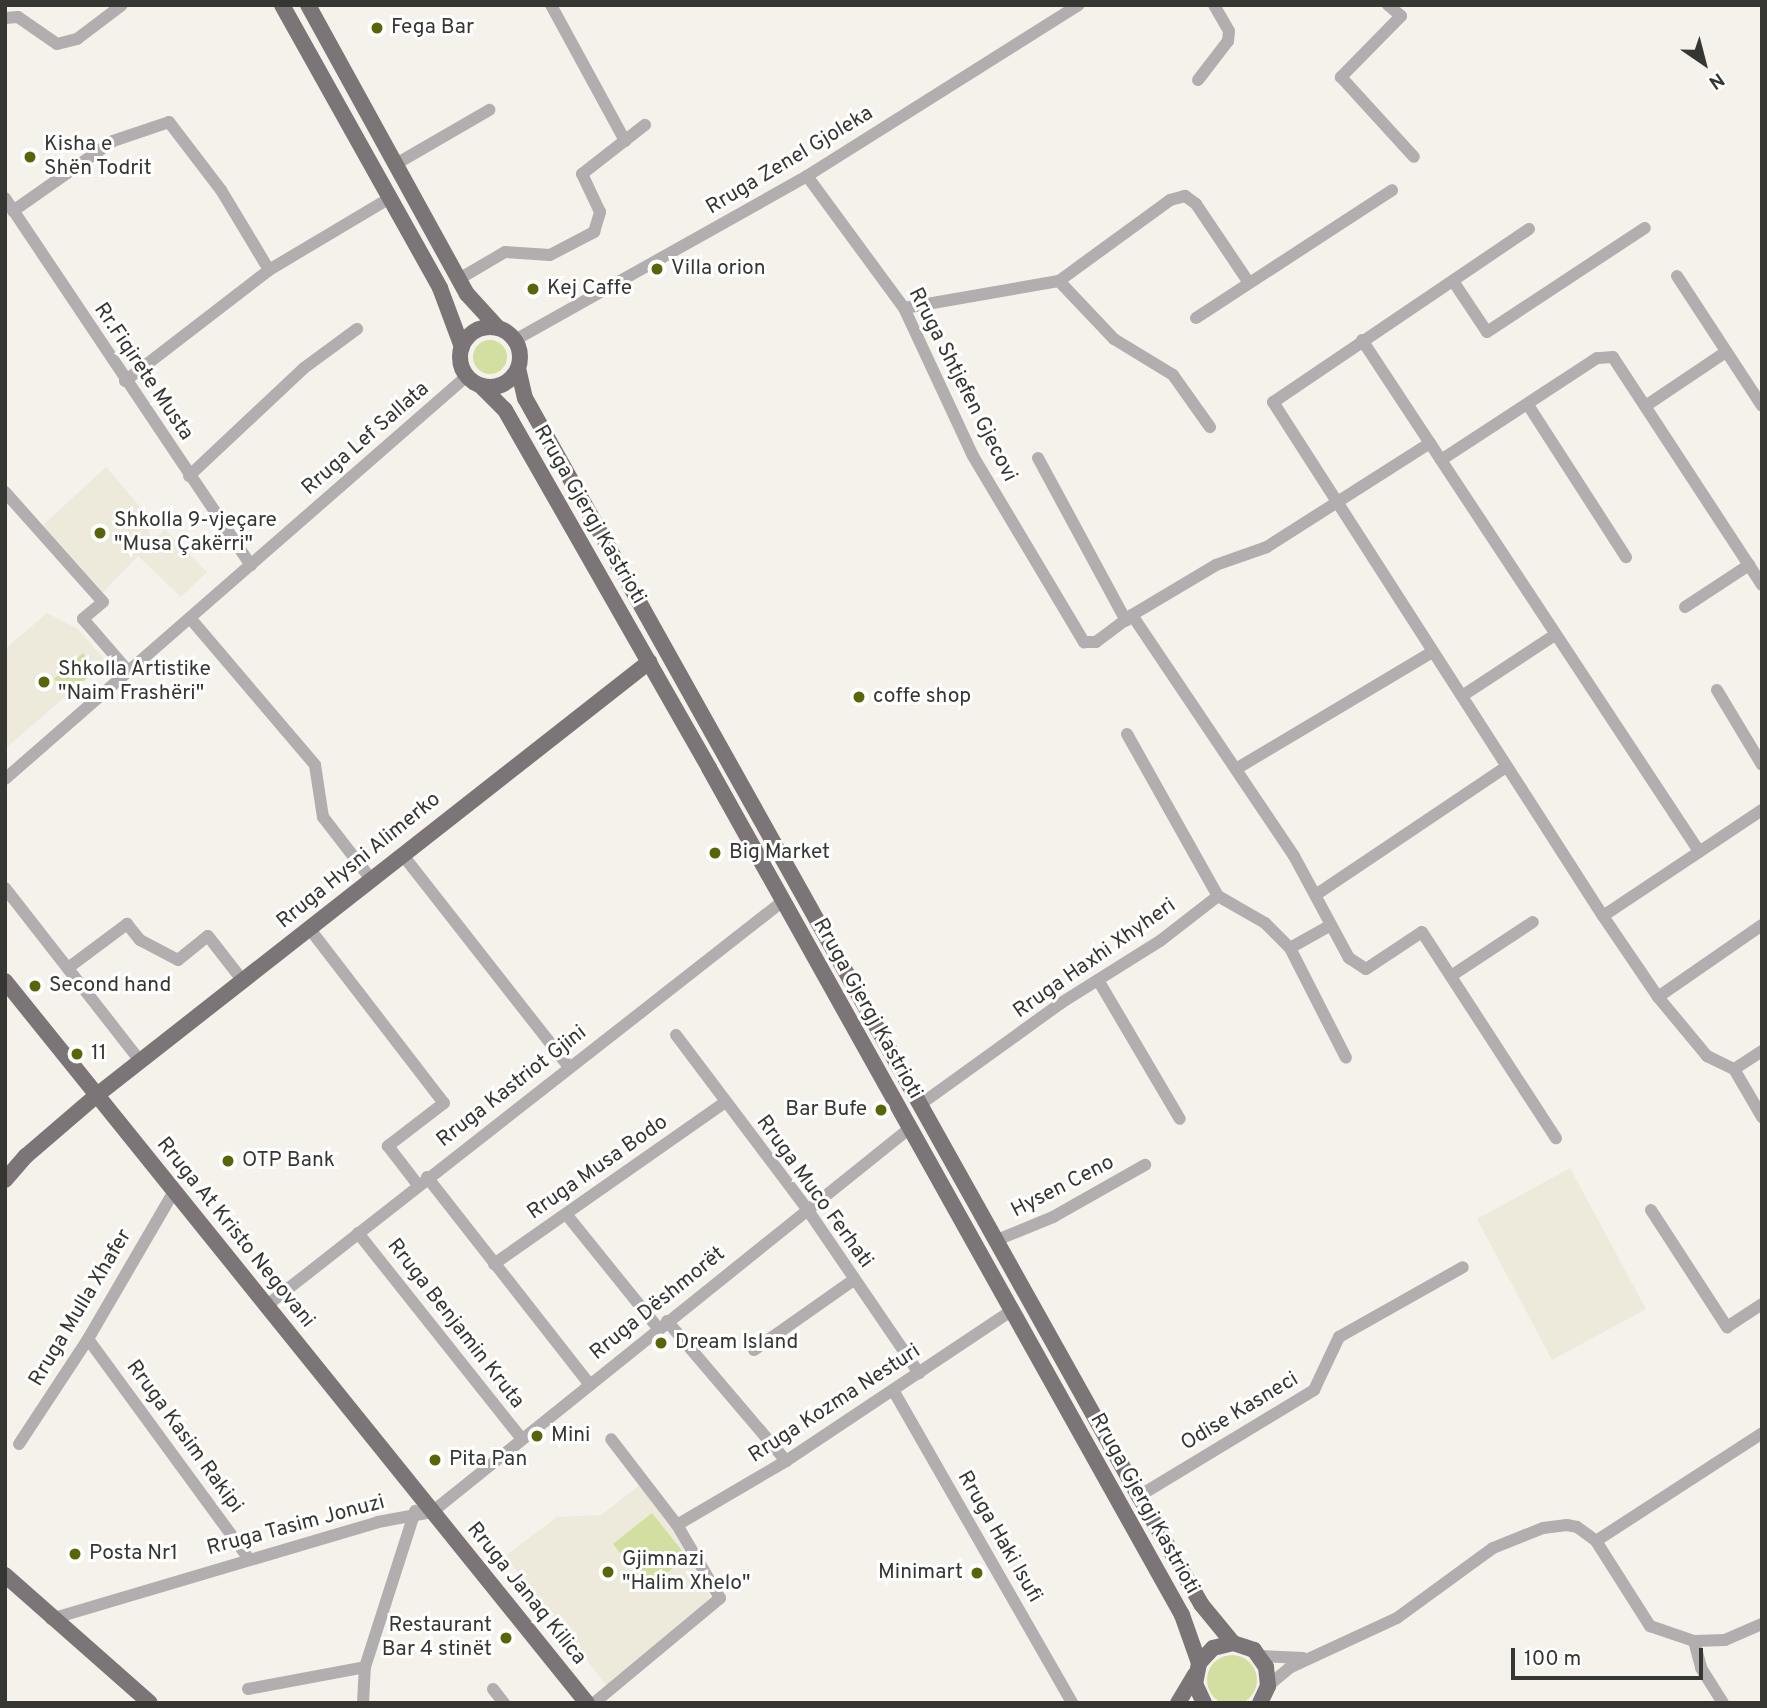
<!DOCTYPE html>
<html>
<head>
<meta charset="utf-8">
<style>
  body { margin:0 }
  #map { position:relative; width:1767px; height:1708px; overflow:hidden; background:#f4f2eb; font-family:Overpass,sans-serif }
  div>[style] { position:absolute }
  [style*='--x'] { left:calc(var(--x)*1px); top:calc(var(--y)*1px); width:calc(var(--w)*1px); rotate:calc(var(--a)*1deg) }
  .built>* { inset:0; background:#edeadb }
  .green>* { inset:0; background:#d3dfa1 }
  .round { border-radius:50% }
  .minor>* { height:12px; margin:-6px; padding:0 6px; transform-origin:6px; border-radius:6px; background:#b2aeaf }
  .major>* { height:16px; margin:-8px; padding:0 8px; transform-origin:8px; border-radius:8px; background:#7c7577 }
  .major>.ring { margin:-8px; padding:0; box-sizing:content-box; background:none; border:16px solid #7c7577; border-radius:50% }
  .dots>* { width:19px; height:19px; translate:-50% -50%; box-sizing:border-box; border:4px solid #fff; border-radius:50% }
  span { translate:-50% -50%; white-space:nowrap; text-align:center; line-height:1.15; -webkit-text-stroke:6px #fff; paint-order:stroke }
  .poi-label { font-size:21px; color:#363633 }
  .left { translate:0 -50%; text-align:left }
  .right { translate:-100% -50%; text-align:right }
  .street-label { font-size:21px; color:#363633 }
  .frame { position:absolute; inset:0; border:7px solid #363633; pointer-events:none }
  .north { position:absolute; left:1669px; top:28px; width:70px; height:70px; -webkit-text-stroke:5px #fff; paint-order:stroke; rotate:145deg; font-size:19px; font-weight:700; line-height:28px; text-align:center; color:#363633 }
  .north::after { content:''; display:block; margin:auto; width:24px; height:32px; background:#363633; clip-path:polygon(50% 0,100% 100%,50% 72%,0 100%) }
  .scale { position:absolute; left:1511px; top:1648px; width:192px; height:32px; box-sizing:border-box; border:4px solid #363633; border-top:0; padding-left:9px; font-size:21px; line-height:24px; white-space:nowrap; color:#363633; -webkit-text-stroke:5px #fff; paint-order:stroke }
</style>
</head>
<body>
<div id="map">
  <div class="built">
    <i style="clip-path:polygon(106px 467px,137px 503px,153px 541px,165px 529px,207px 572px,181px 597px,138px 556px,103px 592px,43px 525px)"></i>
    <i style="clip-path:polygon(47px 613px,78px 629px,106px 661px,5px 749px,5px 649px)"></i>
    <i style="clip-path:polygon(1570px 1168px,1646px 1309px,1552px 1360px,1477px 1219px)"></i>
    <i style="clip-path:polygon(640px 1485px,672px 1529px,711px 1597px,607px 1686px,505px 1556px,557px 1517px,601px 1515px)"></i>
  </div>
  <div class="green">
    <i class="round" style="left:473px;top:340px;width:34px;height:34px"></i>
    <i style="clip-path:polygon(83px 653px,97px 669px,68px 695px,54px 679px)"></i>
    <i style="clip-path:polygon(652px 1513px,687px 1557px,648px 1588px,613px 1544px)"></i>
    <i class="round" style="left:1207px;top:1655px;width:50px;height:50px"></i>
  </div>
  <div class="minor">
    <i style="--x:551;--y:5;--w:155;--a:61.4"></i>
    <i style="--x:1388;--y:5;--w:17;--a:40"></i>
    <i style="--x:1401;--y:16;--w:86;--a:134.5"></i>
    <i style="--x:1341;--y:77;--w:108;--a:47.6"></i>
    <i style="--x:5;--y:18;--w:13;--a:-4"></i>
    <i style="--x:18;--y:17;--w:47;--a:34.7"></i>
    <i style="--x:57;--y:44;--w:21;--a:-14"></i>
    <i style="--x:77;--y:39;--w:56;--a:-37.1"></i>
    <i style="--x:1198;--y:80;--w:49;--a:-52.4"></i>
    <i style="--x:1228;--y:41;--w:10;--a:-84"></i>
    <i style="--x:1229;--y:31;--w:30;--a:-120"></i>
    <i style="--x:396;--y:164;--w:108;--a:-30.1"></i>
    <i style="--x:807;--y:176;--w:164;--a:53.7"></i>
    <i style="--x:904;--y:308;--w:163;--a:65"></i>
    <i style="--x:973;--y:456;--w:217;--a:59.2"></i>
    <i style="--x:1084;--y:642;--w:12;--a:0"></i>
    <i style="--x:1096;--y:642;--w:45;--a:-36.9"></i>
    <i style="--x:5;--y:198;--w:442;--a:56.2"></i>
    <i style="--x:13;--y:211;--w:122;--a:-35"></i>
    <i style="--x:113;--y:141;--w:59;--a:-18.7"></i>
    <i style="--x:169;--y:122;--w:86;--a:52.6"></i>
    <i style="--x:221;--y:190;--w:93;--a:59"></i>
    <i style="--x:1529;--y:229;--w:309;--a:145.9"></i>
    <i style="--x:1273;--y:402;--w:611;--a:57.3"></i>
    <i style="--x:1677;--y:276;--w:155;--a:56.8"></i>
    <i style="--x:459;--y:279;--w:53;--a:-30.4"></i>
    <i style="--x:505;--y:252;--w:45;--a:3.8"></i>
    <i style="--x:550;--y:255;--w:50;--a:-27.6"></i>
    <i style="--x:594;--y:232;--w:21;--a:-73"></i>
    <i style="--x:600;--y:212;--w:42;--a:-115.3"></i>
    <i style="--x:582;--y:174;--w:80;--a:-37.9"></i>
    <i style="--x:1059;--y:281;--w:80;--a:46.5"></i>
    <i style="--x:1114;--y:339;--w:69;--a:31.4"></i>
    <i style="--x:1173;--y:375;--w:64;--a:54.6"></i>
    <i style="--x:1453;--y:281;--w:61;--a:56.3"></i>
    <i style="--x:1487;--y:332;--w:189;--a:-33.4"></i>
    <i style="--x:904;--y:308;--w:157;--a:-9.9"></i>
    <i style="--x:1059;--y:281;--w:137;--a:-36.1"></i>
    <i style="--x:1170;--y:200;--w:16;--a:-15"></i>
    <i style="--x:1185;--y:196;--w:14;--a:36"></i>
    <i style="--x:1196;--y:204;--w:95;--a:56.1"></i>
    <i style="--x:1196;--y:318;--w:234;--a:-33.1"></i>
    <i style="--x:515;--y:340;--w:335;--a:-29.3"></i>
    <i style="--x:807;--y:176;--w:321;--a:-32.2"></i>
    <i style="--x:1362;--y:340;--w:123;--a:56.6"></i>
    <i style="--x:125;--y:381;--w:182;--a:-37.6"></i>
    <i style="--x:269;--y:270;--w:141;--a:-30.8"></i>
    <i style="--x:1528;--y:405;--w:181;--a:57.2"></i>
    <i style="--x:1647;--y:405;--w:95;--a:-33.9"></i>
    <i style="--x:1038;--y:458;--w:185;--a:61.6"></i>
    <i style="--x:1441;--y:460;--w:20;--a:-123"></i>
    <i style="--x:1430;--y:443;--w:193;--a:147.5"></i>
    <i style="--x:1267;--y:547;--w:54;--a:160.6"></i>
    <i style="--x:1216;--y:565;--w:98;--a:149.2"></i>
    <i style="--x:1132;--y:615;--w:290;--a:56.1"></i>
    <i style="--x:1294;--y:856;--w:116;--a:61.7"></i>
    <i style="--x:1349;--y:958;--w:20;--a:33"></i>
    <i style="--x:1366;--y:969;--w:67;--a:-33.5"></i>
    <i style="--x:1422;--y:932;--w:246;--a:57"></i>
    <i style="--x:189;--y:476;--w:158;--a:-43.2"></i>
    <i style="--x:304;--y:368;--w:66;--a:-36.3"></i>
    <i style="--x:5;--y:492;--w:147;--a:48.3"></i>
    <i style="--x:103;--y:602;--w:26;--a:140"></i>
    <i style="--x:83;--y:619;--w:69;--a:49.1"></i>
    <i style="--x:1762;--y:585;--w:272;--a:-123.2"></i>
    <i style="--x:1613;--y:357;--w:16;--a:176"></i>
    <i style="--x:1597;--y:358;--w:186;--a:146.8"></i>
    <i style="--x:1441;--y:460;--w:469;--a:56.6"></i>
    <i style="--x:1699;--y:852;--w:76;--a:-33.7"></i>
    <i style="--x:1685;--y:607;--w:77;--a:-33.3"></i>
    <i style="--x:190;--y:618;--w:193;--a:49.6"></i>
    <i style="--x:315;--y:765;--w:53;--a:81.3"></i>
    <i style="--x:323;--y:817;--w:78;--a:52.3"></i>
    <i style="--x:1717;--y:690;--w:87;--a:59"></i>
    <i style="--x:1462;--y:696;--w:111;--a:-33.3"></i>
    <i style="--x:1127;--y:734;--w:186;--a:60.7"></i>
    <i style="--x:1236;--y:769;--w:228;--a:-30.8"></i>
    <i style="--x:5;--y:779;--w:613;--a:-41.1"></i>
    <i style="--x:1699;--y:852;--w:115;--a:146.3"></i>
    <i style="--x:1603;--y:916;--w:98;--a:55.8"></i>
    <i style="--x:1658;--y:997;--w:126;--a:-34.7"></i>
    <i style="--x:402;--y:854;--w:271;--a:51.9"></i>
    <i style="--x:5;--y:888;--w:219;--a:52"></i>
    <i style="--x:1317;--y:894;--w:228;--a:-33.9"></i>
    <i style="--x:309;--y:928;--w:221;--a:52.4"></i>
    <i style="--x:444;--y:1103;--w:71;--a:142.5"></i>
    <i style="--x:388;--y:1146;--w:49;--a:52.4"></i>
    <i style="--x:1290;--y:948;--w:47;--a:-29.3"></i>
    <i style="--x:68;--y:968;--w:74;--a:-36.7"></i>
    <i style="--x:127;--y:924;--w:21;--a:51"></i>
    <i style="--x:140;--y:940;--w:43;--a:27.8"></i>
    <i style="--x:178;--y:960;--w:38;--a:-39"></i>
    <i style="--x:208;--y:936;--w:57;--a:52.1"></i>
    <i style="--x:1451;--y:976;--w:98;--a:-33.4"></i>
    <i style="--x:1098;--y:980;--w:161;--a:59.5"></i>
    <i style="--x:1658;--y:997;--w:77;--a:50.3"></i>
    <i style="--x:1707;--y:1056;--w:30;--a:26"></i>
    <i style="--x:676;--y:1035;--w:218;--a:53"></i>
    <i style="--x:807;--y:1209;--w:199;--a:55.7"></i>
    <i style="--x:1762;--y:1051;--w:33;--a:147"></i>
    <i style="--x:1734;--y:1069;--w:56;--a:59.7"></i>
    <i style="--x:921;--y:1104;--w:173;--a:-35.8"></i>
    <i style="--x:1061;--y:1003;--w:117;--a:-32.1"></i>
    <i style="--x:1160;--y:941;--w:73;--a:-37.8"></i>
    <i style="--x:1218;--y:896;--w:54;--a:29.9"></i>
    <i style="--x:1265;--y:923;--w:35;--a:45"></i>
    <i style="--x:1290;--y:948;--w:123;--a:63"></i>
    <i style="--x:427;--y:1177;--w:264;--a:51.9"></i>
    <i style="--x:1651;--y:1210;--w:140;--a:57"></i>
    <i style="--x:1727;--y:1327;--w:42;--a:-33.3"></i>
    <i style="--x:566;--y:1214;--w:146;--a:51.1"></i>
    <i style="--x:358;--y:1233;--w:263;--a:51.5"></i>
    <i style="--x:997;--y:1240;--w:61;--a:-22.3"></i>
    <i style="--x:1053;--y:1217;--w:106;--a:-29.5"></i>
    <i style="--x:494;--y:1264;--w:281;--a:-35"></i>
    <i style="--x:266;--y:1306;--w:657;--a:-38.07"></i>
    <i style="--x:667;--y:1321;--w:184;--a:49.6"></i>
    <i style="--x:88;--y:1339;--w:271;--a:53.8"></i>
    <i style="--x:754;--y:1350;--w:123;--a:-35.1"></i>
    <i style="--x:893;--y:1390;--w:361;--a:60.2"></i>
    <i style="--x:19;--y:1444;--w:126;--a:-56.7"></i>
    <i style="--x:88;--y:1339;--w:171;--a:-59.8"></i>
    <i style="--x:1139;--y:1496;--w:205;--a:-31.2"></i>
    <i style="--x:1314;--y:1390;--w:59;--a:-64.7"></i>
    <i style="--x:1339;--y:1337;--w:142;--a:-29.4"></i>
    <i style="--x:677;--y:1525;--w:126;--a:-30.4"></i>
    <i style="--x:786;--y:1461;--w:270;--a:-33.7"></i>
    <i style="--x:1596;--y:1541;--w:198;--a:-33"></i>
    <i style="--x:51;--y:1619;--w:341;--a:-16.5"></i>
    <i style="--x:378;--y:1522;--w:55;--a:-10.5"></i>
    <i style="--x:432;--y:1512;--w:613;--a:-38.78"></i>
    <i style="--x:1694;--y:1641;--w:31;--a:-2"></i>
    <i style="--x:1725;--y:1640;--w:40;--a:-23.4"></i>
    <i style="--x:1260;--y:1656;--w:43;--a:2.7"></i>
    <i style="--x:1268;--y:1686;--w:30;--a:-40"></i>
    <i style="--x:1291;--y:1667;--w:117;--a:-24.8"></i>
    <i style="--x:1397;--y:1618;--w:119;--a:-36.1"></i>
    <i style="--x:1493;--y:1548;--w:54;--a:-21.8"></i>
    <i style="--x:1543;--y:1528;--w:24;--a:-7"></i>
    <i style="--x:1567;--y:1525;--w:10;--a:11"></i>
    <i style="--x:1577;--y:1527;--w:24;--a:36"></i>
    <i style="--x:1596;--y:1541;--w:101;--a:57.6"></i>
    <i style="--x:1650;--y:1626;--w:46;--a:18.8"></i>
    <i style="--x:1694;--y:1641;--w:28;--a:75"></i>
    <i style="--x:1701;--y:1668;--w:41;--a:57.8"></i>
    <i style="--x:248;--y:1689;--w:119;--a:-10.6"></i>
    <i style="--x:493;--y:1689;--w:18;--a:52"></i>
    <i style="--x:363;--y:1703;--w:36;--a:-87"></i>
    <i style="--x:365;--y:1667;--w:164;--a:-72.2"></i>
    <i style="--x:594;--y:1703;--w:164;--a:-39.8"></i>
    <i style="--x:720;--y:1598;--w:85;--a:-120.5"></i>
    <i style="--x:677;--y:1525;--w:108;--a:-127.5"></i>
  </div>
  <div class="major">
    <i style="--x:282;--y:5;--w:324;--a:60.8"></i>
    <i style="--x:440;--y:288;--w:63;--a:69.6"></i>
    <i style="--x:308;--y:5;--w:330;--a:61.2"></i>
    <i style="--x:467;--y:294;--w:46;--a:47.6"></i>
    <i class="ring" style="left:460px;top:327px;width:44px;height:44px"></i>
    <i style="--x:518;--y:368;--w:31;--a:77"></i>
    <i style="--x:525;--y:398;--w:1258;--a:60.79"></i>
    <i style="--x:1139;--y:1496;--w:125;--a:60.1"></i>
    <i style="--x:1201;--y:1604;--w:50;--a:50.6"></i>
    <i style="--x:481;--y:386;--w:34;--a:45"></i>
    <i style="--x:505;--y:410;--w:412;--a:60.3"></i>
    <i style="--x:709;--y:768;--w:970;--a:60.82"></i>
    <i style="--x:1182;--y:1615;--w:51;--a:70.5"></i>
    <i style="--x:5;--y:981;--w:927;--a:51.13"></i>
    <i style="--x:5;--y:1180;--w:32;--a:-49"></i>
    <i style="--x:26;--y:1156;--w:94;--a:-40.7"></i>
    <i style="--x:97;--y:1095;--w:702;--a:-38.11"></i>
    <i style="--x:5;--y:1575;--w:193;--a:41.4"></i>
    <i style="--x:1178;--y:1703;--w:33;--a:-59"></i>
    <i style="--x:1204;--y:1703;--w:21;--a:-115"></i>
    <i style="--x:1195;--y:1684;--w:21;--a:-79"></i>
    <i style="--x:1199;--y:1663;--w:21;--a:-47"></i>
    <i style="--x:1213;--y:1648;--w:21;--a:-14"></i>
    <i style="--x:1233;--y:1643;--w:22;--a:18"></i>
    <i style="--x:1254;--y:1650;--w:21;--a:55"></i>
    <i style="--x:1266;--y:1667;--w:19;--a:84"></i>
    <i style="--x:1268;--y:1686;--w:19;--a:115"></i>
  </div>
  <div class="dots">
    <i style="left:377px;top:28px;background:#586508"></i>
    <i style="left:30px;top:157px;background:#586508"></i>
    <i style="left:657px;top:269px;background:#586508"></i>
    <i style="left:533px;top:289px;background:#586508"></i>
    <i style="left:100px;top:533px;background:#586508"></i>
    <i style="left:44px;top:682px;background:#586508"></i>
    <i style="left:859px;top:697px;background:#586508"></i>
    <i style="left:715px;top:853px;background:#586508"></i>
    <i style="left:35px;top:986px;background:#586508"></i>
    <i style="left:77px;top:1054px;background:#586508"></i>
    <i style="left:881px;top:1110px;background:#586508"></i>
    <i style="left:228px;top:1161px;background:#586508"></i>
    <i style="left:661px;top:1343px;background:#586508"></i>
    <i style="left:537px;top:1436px;background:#586508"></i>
    <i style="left:435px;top:1460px;background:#586508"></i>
    <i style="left:75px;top:1554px;background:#586508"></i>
    <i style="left:608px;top:1572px;background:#586508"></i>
    <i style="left:977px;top:1573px;background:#586508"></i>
    <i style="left:506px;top:1638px;background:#586508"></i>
  </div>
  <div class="poi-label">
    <span class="left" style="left:391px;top:28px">Fega Bar</span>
    <span class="left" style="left:44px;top:157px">Kisha e<br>Shën Todrit</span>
    <span class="left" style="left:671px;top:269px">Villa orion</span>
    <span class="left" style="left:547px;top:289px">Kej Caffe</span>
    <span class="left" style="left:114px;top:533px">Shkolla 9-vjeçare<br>"Musa Çakërri"</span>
    <span class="left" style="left:58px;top:682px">Shkolla Artistike<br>"Naim Frashëri"</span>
    <span class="left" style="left:873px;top:697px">coffe shop</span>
    <span class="left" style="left:729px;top:853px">Big Market</span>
    <span class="left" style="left:49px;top:986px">Second hand</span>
    <span class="left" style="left:91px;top:1054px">11</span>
    <span class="right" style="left:867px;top:1110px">Bar Bufe</span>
    <span class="left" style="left:242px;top:1161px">OTP Bank</span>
    <span class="left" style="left:675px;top:1343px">Dream Island</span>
    <span class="left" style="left:551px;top:1436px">Mini</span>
    <span class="left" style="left:449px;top:1460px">Pita Pan</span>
    <span class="left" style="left:89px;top:1554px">Posta Nr1</span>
    <span class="left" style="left:622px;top:1572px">Gjimnazi<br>"Halim Xhelo"</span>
    <span class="right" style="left:963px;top:1573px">Minimart</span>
    <span class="right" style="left:492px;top:1638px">Restaurant<br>Bar 4 stinët</span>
  </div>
  <div class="street-label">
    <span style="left:790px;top:161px;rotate:-31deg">Rruga Zenel Gjoleka</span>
    <span style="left:143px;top:372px;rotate:56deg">Rr.Fiqirete Musta</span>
    <span style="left:962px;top:385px;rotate:63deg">Rruga Shtjefen Gjecovi</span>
    <span style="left:366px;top:439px;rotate:-41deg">Rruga Lef Sallata</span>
    <span style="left:589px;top:515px;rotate:60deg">Rruga Gjergj Kastrioti</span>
    <span style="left:359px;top:861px;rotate:-39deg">Rruga Hysni Alimerko</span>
    <span style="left:1095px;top:959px;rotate:-35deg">Rruga Haxhi Xhyheri</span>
    <span style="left:867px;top:1009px;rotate:61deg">Rruga Gjergj Kastrioti</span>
    <span style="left:512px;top:1087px;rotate:-38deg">Rruga Kastriot Gjini</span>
    <span style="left:598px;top:1168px;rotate:-35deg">Rruga Musa Bodo</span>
    <span style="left:1063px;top:1187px;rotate:-27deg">Hysen Ceno</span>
    <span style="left:814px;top:1192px;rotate:54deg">Rruga Muco Ferhati</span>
    <span style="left:235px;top:1233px;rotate:51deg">Rruga At Kristo Negovani</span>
    <span style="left:658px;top:1304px;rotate:-39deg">Rruga Dëshmorët</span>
    <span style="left:81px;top:1308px;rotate:-59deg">Rruga Mulla Xhafer</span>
    <span style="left:455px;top:1324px;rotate:52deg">Rruga Benjamin Kruta</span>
    <span style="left:835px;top:1404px;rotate:-33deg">Rruga Kozma Nesturi</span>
    <span style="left:1240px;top:1412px;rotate:-31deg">Odise Kasneci</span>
    <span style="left:184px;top:1437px;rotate:54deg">Rruga Kasim Rakipi</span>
    <span style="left:1144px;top:1504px;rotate:61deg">Rruga Gjergj Kastrioti</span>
    <span style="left:296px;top:1526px;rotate:-15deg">Rruga Tasim Jonuzi</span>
    <span style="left:999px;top:1537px;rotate:60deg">Rruga Haki Isufi</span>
    <span style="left:526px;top:1594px;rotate:51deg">Rruga Janaq Kilica</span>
  </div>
  <div class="frame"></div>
  <div class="north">N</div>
  <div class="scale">100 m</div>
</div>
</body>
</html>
